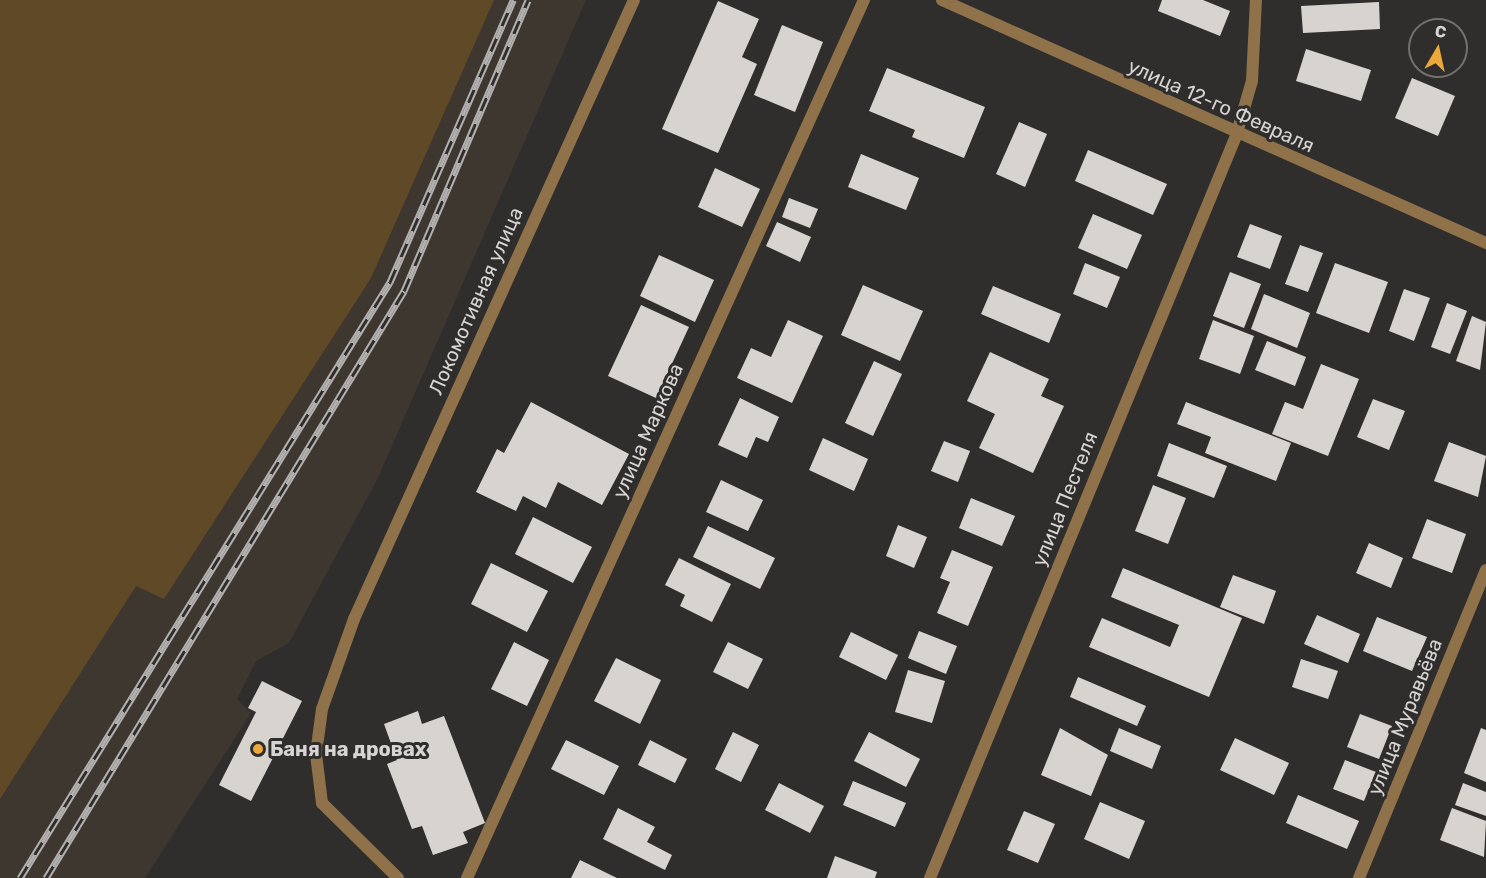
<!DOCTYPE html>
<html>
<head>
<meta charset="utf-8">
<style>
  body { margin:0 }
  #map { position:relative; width:1486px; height:878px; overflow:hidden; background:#302e2c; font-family:Rubik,sans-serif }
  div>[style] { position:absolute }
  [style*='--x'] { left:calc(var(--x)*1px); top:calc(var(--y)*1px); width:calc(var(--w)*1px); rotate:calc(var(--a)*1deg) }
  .built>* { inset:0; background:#3d372f }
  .green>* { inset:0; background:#5f4927 }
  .building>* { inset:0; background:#d7d4d0 }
  .minor>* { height:12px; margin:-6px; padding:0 6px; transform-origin:6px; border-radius:6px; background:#8f7249 }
  .tertiary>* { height:12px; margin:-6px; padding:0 6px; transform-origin:6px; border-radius:6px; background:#8f7249 }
  .rail>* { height:7px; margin-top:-3.5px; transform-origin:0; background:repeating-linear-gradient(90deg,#302e2c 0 14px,#b3b1b0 0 28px); box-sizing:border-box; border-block:2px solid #b3b1b0 }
  .dots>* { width:16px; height:16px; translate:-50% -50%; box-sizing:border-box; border:3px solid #302e2c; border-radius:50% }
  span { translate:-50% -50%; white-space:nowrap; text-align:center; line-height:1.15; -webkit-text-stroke:6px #302e2c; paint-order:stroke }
  .street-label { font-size:20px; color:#d7d5d4 }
  .poi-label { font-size:20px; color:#d7d5d4; font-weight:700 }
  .left { translate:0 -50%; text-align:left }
  .north { position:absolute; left:1408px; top:18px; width:60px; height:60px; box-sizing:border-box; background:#302e2c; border:2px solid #73716f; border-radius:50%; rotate:9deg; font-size:16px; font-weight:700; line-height:24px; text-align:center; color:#d7d5d4 }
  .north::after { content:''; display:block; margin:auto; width:21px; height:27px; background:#eca93a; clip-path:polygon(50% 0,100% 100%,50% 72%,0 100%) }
</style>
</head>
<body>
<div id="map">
  <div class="built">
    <i style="clip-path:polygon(399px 0,586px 0,378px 478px,289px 643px,256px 661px,237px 699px,251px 713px,145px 878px,0 878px,0 753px)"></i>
  </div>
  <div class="green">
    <i style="clip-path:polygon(0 0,494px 0,371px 278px,164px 599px,136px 586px,0 799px)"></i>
  </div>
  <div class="building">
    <i style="clip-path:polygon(1162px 0,1203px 0,1230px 11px,1220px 36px,1158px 11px)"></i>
    <i style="clip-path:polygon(718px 1px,759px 19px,742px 57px,757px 64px,718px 153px,662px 129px)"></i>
    <i style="clip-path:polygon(1379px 2px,1380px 29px,1303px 33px,1301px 6px)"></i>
    <i style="clip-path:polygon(782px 25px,823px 42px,795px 112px,754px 95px)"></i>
    <i style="clip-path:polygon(1306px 49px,1371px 70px,1361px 101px,1296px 81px)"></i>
    <i style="clip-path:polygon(887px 68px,985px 107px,964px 158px,912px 137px,915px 130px,869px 111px)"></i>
    <i style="clip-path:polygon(1412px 78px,1455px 96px,1438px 136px,1395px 118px)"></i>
    <i style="clip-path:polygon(1019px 122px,1047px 134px,1025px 187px,996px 174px)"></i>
    <i style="clip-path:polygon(1088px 150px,1167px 184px,1153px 215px,1075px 181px)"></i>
    <i style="clip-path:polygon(861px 154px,919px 178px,906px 210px,848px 187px)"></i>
    <i style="clip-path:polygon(715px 168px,760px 189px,742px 227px,698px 207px)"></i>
    <i style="clip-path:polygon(789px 198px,818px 209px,810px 228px,782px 217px)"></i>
    <i style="clip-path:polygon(1093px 214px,1142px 235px,1127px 269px,1078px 248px)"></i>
    <i style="clip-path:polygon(777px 222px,811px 237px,800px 262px,766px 246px)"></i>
    <i style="clip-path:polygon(1250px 224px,1282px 236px,1270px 269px,1237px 257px)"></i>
    <i style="clip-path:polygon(1300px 245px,1323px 253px,1308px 292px,1285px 284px)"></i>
    <i style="clip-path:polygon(659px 255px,714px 280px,695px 322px,640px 296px)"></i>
    <i style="clip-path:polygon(1085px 263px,1120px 277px,1107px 308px,1073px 294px)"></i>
    <i style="clip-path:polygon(1335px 263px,1388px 282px,1369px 333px,1316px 313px)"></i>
    <i style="clip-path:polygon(1230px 272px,1261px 284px,1244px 328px,1213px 316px)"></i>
    <i style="clip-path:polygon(863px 285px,923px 311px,900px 361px,841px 335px)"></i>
    <i style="clip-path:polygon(993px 286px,1061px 314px,1049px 343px,981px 314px)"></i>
    <i style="clip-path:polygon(1404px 289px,1430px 298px,1414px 341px,1389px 331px)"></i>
    <i style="clip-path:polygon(1264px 294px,1310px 313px,1297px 348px,1251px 329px)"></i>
    <i style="clip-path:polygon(1447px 303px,1467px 311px,1450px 354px,1431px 347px)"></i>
    <i style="clip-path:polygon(641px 305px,689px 327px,656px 398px,608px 376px)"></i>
    <i style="clip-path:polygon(1472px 316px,1486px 322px,1480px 370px,1456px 361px)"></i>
    <i style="clip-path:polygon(788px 320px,823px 336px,792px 403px,737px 378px,751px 348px,771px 357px)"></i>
    <i style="clip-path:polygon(1213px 320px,1254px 336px,1240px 374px,1199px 359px)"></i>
    <i style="clip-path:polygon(1267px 341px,1306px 357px,1295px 386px,1255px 370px)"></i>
    <i style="clip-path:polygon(990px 352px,1049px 379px,1041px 396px,1064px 406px,1033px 473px,979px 448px,995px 414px,967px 401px)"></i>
    <i style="clip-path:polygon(874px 361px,902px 374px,873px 436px,845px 423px)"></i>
    <i style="clip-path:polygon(1321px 364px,1359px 379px,1328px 456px,1272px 434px,1285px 402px,1303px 409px)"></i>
    <i style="clip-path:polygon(740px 398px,779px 417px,768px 442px,756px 437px,747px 458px,718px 445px)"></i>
    <i style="clip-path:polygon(1373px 399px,1405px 411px,1389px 450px,1357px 437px)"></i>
    <i style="clip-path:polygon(531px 402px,629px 454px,602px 505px,558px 482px,546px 508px,523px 496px,516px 511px,476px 492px,497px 449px,504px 453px)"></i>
    <i style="clip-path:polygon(1186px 402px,1291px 443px,1276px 481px,1205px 453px,1211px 437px,1177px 424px)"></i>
    <i style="clip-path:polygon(823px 438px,868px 459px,854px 491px,809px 470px)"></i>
    <i style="clip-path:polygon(944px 441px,970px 451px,958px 482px,931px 471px)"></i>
    <i style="clip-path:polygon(1449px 442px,1486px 456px,1478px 497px,1434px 481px)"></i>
    <i style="clip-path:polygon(1169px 443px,1227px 466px,1214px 498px,1157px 476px)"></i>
    <i style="clip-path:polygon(721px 480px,763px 500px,748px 531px,706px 512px)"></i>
    <i style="clip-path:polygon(1153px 485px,1186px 498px,1168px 544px,1135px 531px)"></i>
    <i style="clip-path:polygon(971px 498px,1015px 516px,1002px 546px,959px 528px)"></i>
    <i style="clip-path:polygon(533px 517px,592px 547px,573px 583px,515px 554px)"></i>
    <i style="clip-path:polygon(1427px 519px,1466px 534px,1452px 573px,1412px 558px)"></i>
    <i style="clip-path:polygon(898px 525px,927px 537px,914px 568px,886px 556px)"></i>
    <i style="clip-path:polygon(708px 526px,775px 558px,760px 589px,693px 557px)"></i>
    <i style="clip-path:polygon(1369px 543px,1403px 558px,1391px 588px,1356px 573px)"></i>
    <i style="clip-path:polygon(952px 550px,993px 567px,968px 626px,937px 613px,950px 582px,940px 578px)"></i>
    <i style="clip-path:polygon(679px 558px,731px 584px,712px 622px,680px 606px,685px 595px,665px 585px)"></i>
    <i style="clip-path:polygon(491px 563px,548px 591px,527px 632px,471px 604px)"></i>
    <i style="clip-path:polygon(1123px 568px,1242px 618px,1209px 697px,1089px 647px,1102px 618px,1170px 647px,1179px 625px,1111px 597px)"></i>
    <i style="clip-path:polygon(1233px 575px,1276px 591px,1264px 624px,1220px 607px)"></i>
    <i style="clip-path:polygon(1317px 615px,1360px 634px,1348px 663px,1304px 644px)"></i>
    <i style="clip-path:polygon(1377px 617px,1427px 637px,1412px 671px,1363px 651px)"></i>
    <i style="clip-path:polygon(919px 631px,957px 646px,946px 674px,908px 658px)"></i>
    <i style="clip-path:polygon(851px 632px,898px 655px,886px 680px,839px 657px)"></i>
    <i style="clip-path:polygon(514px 642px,549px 660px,527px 706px,491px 689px)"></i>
    <i style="clip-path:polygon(728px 642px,763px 659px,748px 689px,713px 672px)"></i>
    <i style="clip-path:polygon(616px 658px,661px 680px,640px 724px,594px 701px)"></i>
    <i style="clip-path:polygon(1301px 659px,1338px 671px,1328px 699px,1292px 687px)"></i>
    <i style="clip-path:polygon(908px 670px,945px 681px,932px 723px,895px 712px)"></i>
    <i style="clip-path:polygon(1078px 677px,1146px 706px,1137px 726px,1070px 697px)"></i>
    <i style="clip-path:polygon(262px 681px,302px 701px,251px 801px,219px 785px,256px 712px,248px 708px)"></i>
    <i style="clip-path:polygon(418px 711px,422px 724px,444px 716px,485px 823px,463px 832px,468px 843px,433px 855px,422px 826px,412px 829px,387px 764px,397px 760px,384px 724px)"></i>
    <i style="clip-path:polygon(1360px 714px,1392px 726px,1379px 759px,1347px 747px)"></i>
    <i style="clip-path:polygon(1060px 728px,1108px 755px,1091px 796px,1041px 775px)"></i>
    <i style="clip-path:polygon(1119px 728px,1161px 746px,1152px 769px,1110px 751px)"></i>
    <i style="clip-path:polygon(1481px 728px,1486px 730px,1486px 782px,1464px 773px)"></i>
    <i style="clip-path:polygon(733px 732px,759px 745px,741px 782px,715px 769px)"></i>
    <i style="clip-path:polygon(869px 732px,920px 759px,906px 787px,854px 761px)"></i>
    <i style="clip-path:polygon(1235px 738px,1289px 763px,1274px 795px,1220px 770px)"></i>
    <i style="clip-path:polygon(566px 740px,619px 766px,604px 795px,551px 769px)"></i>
    <i style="clip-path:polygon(650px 740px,687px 759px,675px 783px,638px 765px)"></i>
    <i style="clip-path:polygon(1345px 760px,1376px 772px,1364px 801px,1333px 789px)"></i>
    <i style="clip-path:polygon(853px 781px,906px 803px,895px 827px,843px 805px)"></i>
    <i style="clip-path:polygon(779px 783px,824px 806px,810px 833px,765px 810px)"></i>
    <i style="clip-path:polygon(1463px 783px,1486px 792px,1486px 816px,1455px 805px)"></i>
    <i style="clip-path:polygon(1298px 795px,1359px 821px,1347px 849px,1286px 823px)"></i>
    <i style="clip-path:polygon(1100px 802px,1145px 821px,1129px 859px,1084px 839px)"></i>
    <i style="clip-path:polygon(618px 808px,655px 827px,647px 842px,672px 855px,665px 870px,603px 839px)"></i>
    <i style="clip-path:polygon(1452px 808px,1486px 821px,1484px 857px,1440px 840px)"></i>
    <i style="clip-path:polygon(1024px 811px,1055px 824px,1038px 863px,1007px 850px)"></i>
    <i style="clip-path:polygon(835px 856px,877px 872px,875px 878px,827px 878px)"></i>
    <i style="clip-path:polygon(580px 860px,617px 878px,571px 878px)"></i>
  </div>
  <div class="minor">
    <i style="--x:942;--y:0;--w:596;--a:24.07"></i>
    <i style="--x:467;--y:878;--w:964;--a:-65.67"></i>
    <i style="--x:930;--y:878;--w:803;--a:-67.59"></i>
    <i style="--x:1236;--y:136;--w:57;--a:-73.8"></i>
    <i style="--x:1252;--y:81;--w:81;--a:-87.2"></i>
    <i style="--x:1359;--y:878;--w:333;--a:-67.6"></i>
  </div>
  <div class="tertiary">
    <i style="--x:398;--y:878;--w:107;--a:-135.4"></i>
    <i style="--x:322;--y:803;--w:49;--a:-97"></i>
    <i style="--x:316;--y:754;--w:45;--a:-82.4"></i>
    <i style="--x:322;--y:709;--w:96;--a:-70.4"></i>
    <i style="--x:354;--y:619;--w:679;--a:-65.66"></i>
  </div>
  <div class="rail">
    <i style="--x:20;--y:878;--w:702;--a:-58.17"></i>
    <i style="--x:390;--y:282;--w:308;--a:-66.4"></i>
    <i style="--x:46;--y:878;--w:688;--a:-58.62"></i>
    <i style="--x:404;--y:291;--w:316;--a:-66.9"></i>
  </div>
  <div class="dots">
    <i style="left:258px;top:749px;background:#eca93a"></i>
  </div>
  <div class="street-label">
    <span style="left:1221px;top:106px;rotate:24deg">улица 12-го Февраля</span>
    <span style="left:476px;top:301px;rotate:-66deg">Локомотивная улица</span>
    <span style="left:648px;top:431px;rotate:-66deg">улица Маркова</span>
    <span style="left:1065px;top:499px;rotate:-68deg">улица Пестеля</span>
    <span style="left:1405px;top:717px;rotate:-68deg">улица Муравьёва</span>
  </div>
  <div class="poi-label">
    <span class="left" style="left:270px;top:749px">Баня на дровах</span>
  </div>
  <div class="north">С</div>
</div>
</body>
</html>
